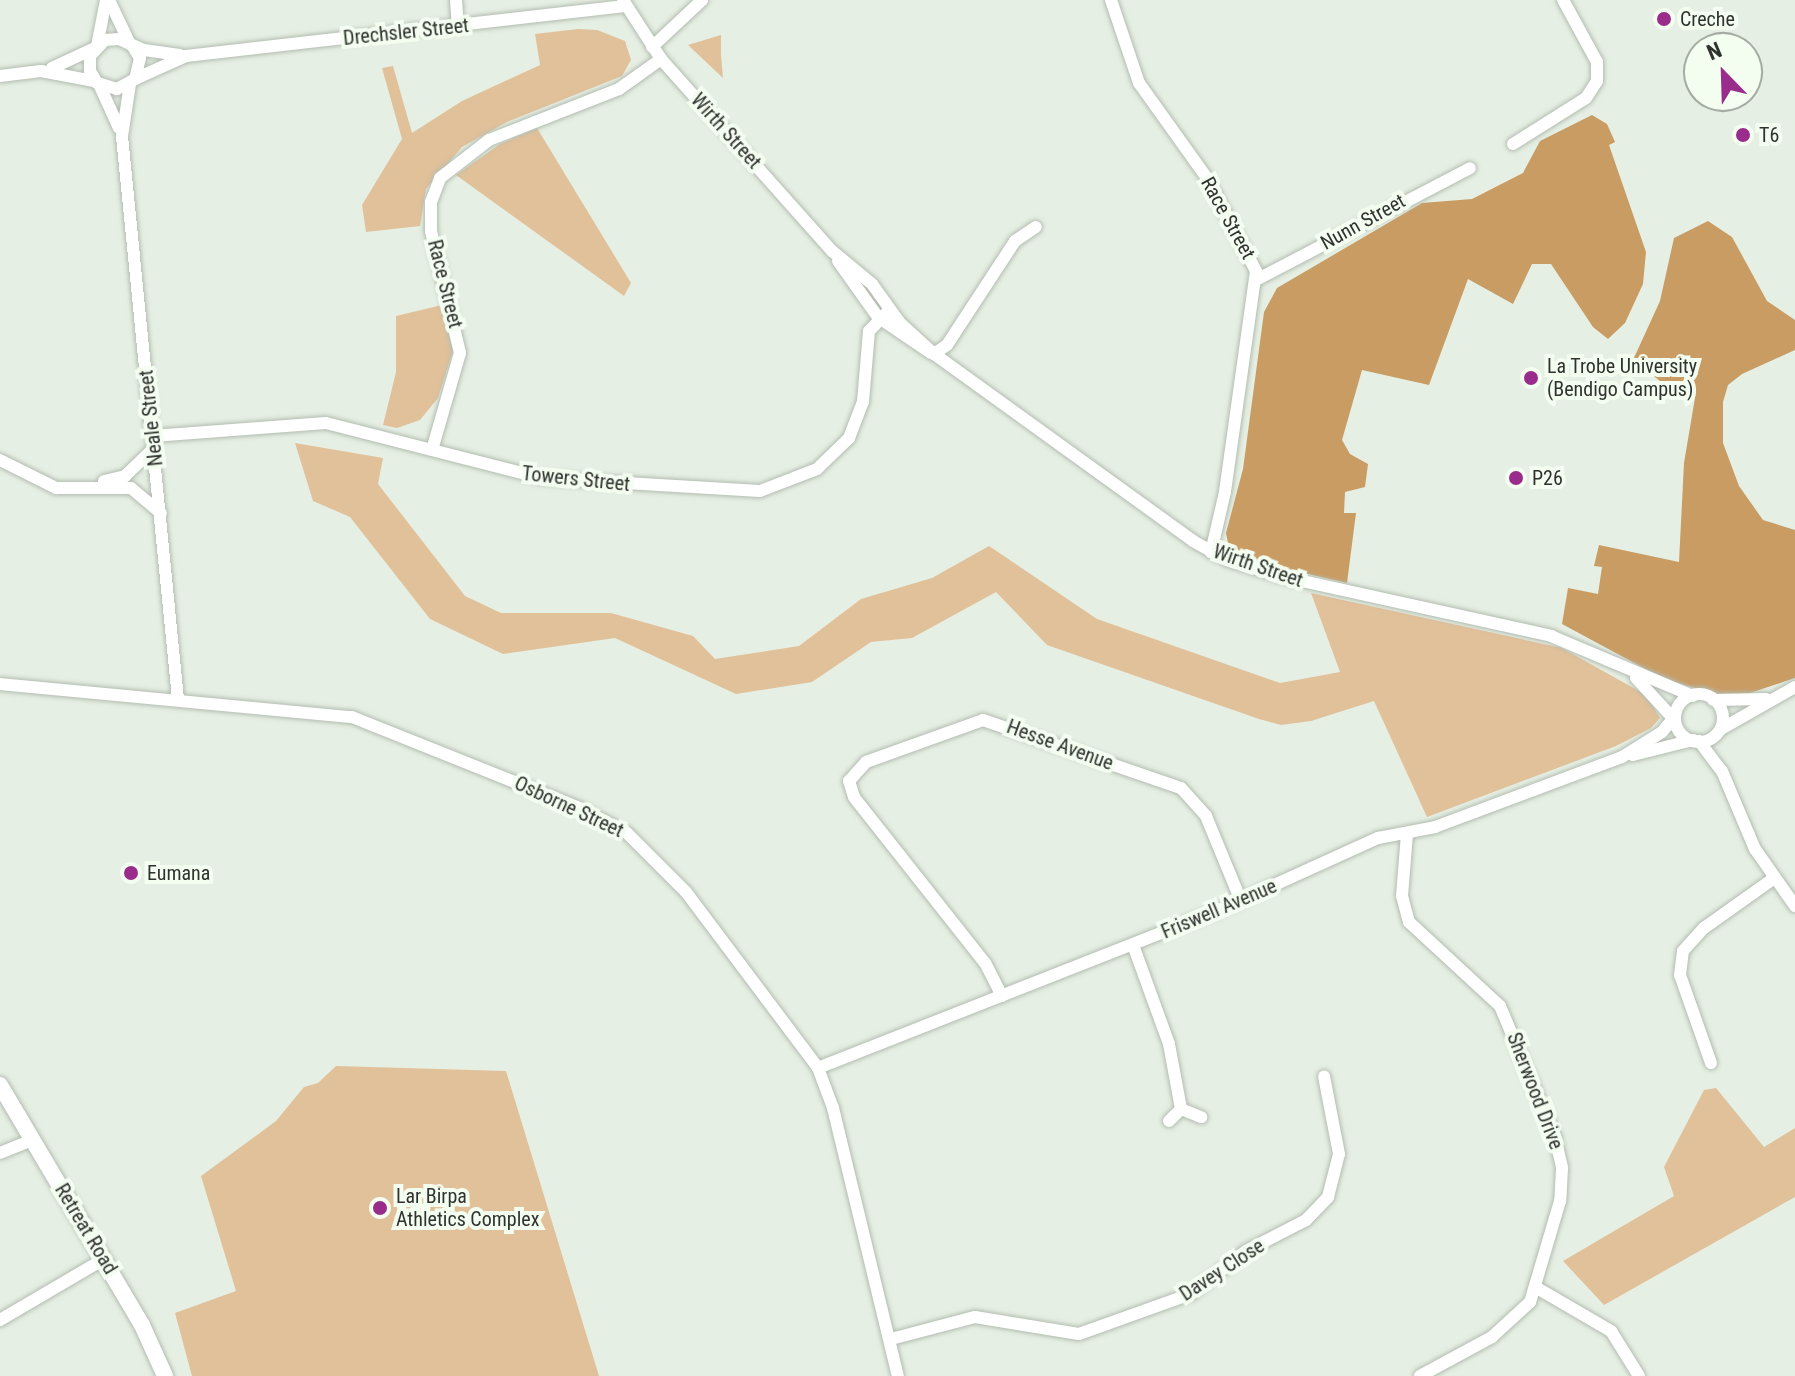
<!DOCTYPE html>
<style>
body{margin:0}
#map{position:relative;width:1795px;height:1376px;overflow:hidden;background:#e6efe3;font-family:"Roboto Condensed",sans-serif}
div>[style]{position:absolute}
.green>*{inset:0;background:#e1c19a}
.forest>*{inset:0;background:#c99c63}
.roads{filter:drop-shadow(0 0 2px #b3bcb1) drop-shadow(0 0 2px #b3bcb1)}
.minor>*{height:12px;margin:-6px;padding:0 6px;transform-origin:6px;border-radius:6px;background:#fff}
.minor>.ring{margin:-6px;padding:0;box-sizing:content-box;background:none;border:12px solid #fff;border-radius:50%}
.tertiary>*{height:16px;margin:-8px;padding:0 8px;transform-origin:8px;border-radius:8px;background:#fff}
.dots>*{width:22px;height:22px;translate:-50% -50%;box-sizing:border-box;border:4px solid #f3fdf0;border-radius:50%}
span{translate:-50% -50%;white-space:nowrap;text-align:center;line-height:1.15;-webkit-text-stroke:8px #f3fdf0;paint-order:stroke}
.poi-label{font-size:20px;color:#2f322e}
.left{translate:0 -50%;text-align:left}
.street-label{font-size:20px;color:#2f322e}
.north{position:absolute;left:1683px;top:32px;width:80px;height:80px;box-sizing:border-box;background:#f3fdf0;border:2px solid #a5aca2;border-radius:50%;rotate:337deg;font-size:22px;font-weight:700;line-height:32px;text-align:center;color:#2f322e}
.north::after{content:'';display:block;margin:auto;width:28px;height:36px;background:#9a2c8c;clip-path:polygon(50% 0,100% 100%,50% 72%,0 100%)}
</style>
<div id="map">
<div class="green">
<div style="clip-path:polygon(578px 29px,597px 30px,625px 41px,631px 60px,622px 76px,507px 122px,462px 147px,426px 189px,420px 226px,366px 232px,362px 205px,402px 139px,382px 68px,393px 66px,412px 133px,462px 101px,540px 65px,535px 34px)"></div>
<div style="clip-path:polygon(721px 35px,721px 54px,723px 78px,688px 45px)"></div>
<div style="clip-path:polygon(537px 128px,631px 283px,624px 296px,456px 175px,500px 144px)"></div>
<div style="clip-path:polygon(442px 305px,453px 351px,438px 398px,420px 420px,397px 428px,383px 425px,396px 372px,396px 316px)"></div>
<div style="clip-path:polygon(295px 443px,383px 458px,378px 484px,465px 596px,501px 613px,611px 613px,693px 636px,715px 659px,799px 646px,861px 599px,932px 578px,989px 546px,1097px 619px,1280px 683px,1340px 672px,1311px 593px,1562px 648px,1646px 695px,1660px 718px,1651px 728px,1616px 746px,1427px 817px,1374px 701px,1311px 721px,1281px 725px,1259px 719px,1047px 645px,996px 592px,912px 638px,871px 642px,812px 682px,736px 694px,615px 638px,503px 654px,430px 619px,350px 517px,313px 501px)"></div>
<div style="clip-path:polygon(336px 1066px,506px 1071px,599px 1376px,192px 1376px,175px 1313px,236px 1291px,201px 1176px,276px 1121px,304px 1087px,318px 1083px)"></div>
<div style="clip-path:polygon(1716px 1088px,1764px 1147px,1795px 1128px,1795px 1197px,1604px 1305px,1563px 1261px,1674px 1196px,1664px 1167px,1704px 1090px)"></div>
</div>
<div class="forest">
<div style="clip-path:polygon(1592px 115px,1607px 124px,1615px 142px,1609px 145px,1646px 252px,1643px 284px,1625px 323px,1608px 339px,1593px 327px,1551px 264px,1532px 264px,1513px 304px,1468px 279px,1429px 385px,1362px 370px,1342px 440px,1350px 454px,1368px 464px,1365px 487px,1345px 492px,1344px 513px,1356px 513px,1347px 583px,1273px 566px,1229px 548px,1226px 533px,1243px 469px,1264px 312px,1277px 288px,1422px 203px,1472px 199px,1523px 173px,1540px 141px)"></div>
<div style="clip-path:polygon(1708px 221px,1732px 237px,1767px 301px,1795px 320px,1795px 350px,1742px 374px,1728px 385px,1723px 402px,1723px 443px,1739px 486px,1763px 520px,1795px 530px,1795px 678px,1744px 695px,1716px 694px,1664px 679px,1562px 624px,1568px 588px,1598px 594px,1602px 567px,1594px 566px,1599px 545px,1679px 562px,1684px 463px,1696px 392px,1660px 381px,1633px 360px,1660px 301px,1674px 238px)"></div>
</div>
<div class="roads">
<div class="minor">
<div style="left:109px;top:0;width:49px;rotate:64.5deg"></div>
<div style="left:456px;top:0;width:26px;rotate:86deg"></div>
<div style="left:623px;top:0;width:70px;rotate:57.2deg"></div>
<div style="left:661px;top:59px;width:257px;rotate:48.3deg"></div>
<div style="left:832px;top:251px;width:52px;rotate:39.5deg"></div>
<div style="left:872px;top:284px;width:48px;rotate:54.3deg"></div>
<div style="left:900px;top:323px;width:46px;rotate:42.4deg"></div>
<div style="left:934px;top:354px;width:319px;rotate:35.8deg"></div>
<div style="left:1193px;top:541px;width:39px;rotate:29deg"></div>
<div style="left:1227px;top:560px;width:54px;rotate:17.1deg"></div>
<div style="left:1279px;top:576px;width:279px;rotate:12.4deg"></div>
<div style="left:1551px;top:636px;width:154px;rotate:22.9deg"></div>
<div style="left:1111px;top:0;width:88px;rotate:71.4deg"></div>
<div style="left:1139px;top:83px;width:117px;rotate:54.4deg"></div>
<div style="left:1207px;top:178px;width:105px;rotate:62.2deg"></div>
<div style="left:1256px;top:271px;width:223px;rotate:98deg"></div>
<div style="left:1225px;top:492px;width:62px;rotate:103.1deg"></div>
<div style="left:132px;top:45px;width:15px;rotate:58deg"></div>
<div style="left:140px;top:58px;width:22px;rotate:103deg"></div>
<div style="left:135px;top:79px;width:21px;rotate:151deg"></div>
<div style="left:117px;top:89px;width:21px;rotate:-163deg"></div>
<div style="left:97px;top:83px;width:14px;rotate:-120deg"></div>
<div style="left:90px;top:71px;width:15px;rotate:-90deg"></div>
<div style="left:90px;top:56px;width:22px;rotate:-47deg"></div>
<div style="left:105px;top:40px;width:14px;rotate:-4deg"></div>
<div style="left:119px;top:39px;width:27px;rotate:24deg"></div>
<div style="left:144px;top:50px;width:36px;rotate:8deg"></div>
<div style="left:97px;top:46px;width:47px;rotate:-78.9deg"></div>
<div style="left:652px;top:47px;width:69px;rotate:-43.2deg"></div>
<div style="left:52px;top:68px;width:45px;rotate:-24.9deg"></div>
<div style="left:0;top:76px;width:41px;rotate:-7deg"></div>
<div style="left:41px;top:71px;width:54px;rotate:10.7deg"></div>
<div style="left:135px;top:79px;width:56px;rotate:-24.3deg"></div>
<div style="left:186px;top:56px;width:442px;rotate:-6.5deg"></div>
<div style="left:99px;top:84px;width:48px;rotate:65.6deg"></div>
<div style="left:130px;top:84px;width:53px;rotate:98.7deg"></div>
<div style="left:122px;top:136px;width:566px;rotate:84.32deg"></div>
<div style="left:1513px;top:144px;width:86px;rotate:-32.2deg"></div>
<div style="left:1586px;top:98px;width:20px;rotate:-57deg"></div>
<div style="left:1597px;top:81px;width:19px;rotate:-90deg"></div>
<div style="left:1597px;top:62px;width:71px;rotate:-118.7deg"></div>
<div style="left:838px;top:261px;width:69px;rotate:54.5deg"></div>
<div style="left:878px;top:317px;width:64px;rotate:34.2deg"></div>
<div style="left:1258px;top:279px;width:239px;rotate:-27.6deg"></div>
<div style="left:934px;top:354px;width:16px;rotate:-35deg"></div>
<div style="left:947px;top:345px;width:124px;rotate:-56.8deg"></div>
<div style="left:1015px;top:241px;width:25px;rotate:-34deg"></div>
<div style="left:153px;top:436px;width:173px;rotate:-4.3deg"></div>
<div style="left:326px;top:423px;width:223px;rotate:14.3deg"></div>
<div style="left:542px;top:478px;width:218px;rotate:3.4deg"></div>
<div style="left:760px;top:491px;width:61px;rotate:-21.1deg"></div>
<div style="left:817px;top:469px;width:45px;rotate:-44.1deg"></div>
<div style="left:849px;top:438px;width:39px;rotate:-69deg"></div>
<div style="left:863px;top:402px;width:71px;rotate:-85.2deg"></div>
<div style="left:869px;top:331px;width:29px;rotate:-46deg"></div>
<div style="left:432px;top:450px;width:101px;rotate:-73.9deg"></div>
<div style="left:460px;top:353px;width:125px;rotate:-103.4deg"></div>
<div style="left:431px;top:231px;width:29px;rotate:-90deg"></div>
<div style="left:431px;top:202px;width:26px;rotate:-69deg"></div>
<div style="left:440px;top:178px;width:62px;rotate:-37.8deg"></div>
<div style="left:489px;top:140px;width:140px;rotate:-21.4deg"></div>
<div style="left:619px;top:89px;width:52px;rotate:-35.5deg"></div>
<div style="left:0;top:460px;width:63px;rotate:26.6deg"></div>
<div style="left:56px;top:488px;width:75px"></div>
<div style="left:131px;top:488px;width:39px;rotate:40deg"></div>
<div style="left:104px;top:481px;width:22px;rotate:-13deg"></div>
<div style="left:125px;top:476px;width:40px;rotate:-44deg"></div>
<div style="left:1636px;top:678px;width:53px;rotate:47.3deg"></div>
<div style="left:0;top:684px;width:354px;rotate:5.4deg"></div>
<div style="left:352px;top:717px;width:248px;rotate:21.8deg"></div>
<div style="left:582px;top:809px;width:51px;rotate:28.1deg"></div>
<div style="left:627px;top:833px;width:83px;rotate:45deg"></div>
<div style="left:686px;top:892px;width:220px;rotate:53.1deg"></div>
<div style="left:818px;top:1068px;width:43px;rotate:69.4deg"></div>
<div style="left:833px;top:1108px;width:276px;rotate:76.4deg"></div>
<div class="ring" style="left:1675px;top:694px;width:36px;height:36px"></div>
<div style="left:1713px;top:700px;width:53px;rotate:-1.1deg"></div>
<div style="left:1721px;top:729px;width:85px;rotate:-29.6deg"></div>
<div style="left:1699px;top:741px;width:38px;rotate:53deg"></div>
<div style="left:1722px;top:771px;width:85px;rotate:67.1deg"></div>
<div style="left:1755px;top:849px;width:70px;rotate:54.9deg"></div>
<div style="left:1633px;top:755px;width:62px;rotate:-14deg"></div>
<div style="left:1407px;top:834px;width:62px;rotate:94.6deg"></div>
<div style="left:1402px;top:896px;width:27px;rotate:75deg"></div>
<div style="left:1409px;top:922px;width:124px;rotate:42.7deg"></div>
<div style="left:1500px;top:1006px;width:142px;rotate:67.2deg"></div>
<div style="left:1555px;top:1137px;width:32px;rotate:77deg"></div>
<div style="left:1562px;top:1168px;width:33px;rotate:93deg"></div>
<div style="left:1560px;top:1201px;width:105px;rotate:106.5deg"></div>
<div style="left:1530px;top:1302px;width:52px;rotate:137.4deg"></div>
<div style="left:1492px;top:1337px;width:82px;rotate:151.6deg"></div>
<div style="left:1133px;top:945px;width:105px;rotate:70deg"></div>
<div style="left:1169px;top:1044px;width:66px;rotate:79.5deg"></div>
<div style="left:1002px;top:996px;width:37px;rotate:-117deg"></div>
<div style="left:985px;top:963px;width:211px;rotate:-128.3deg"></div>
<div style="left:854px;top:797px;width:17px;rotate:-107deg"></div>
<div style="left:849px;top:781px;width:25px;rotate:-48deg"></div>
<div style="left:866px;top:762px;width:124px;rotate:-19.7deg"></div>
<div style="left:983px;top:720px;width:209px;rotate:19deg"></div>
<div style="left:1181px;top:788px;width:38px;rotate:48deg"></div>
<div style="left:1206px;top:816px;width:92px;rotate:67.6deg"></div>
<div style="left:1711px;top:1063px;width:93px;rotate:-109.4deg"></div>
<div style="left:1680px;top:975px;width:24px;rotate:-83deg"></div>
<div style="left:1683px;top:951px;width:31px;rotate:-48deg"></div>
<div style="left:1704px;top:928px;width:85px;rotate:-35.4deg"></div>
<div style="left:818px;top:1068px;width:431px;rotate:-21.5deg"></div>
<div style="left:1219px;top:910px;width:175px;rotate:-24.4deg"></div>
<div style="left:1378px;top:838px;width:58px;rotate:-10.9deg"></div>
<div style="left:1435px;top:827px;width:200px;rotate:-20.5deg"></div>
<div style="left:1622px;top:757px;width:47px;rotate:-32deg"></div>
<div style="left:1662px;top:732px;width:17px;rotate:-50deg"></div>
<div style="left:1169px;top:1121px;width:17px;rotate:-45deg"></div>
<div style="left:1181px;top:1109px;width:22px;rotate:22deg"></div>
<div style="left:0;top:1153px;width:35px;rotate:-22deg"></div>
<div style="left:1537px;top:1288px;width:86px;rotate:30.2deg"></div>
<div style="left:1611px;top:1331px;width:53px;rotate:58.1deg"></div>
<div style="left:0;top:1320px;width:121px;rotate:-30.4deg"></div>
<div style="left:891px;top:1339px;width:87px;rotate:-14.7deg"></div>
<div style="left:975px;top:1317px;width:105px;rotate:9.3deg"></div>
<div style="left:1079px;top:1334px;width:119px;rotate:-19.7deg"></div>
<div style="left:1191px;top:1294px;width:70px;rotate:-38deg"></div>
<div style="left:1246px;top:1251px;width:68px;rotate:-27.3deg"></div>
<div style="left:1306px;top:1220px;width:32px;rotate:-46deg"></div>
<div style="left:1328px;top:1197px;width:44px;rotate:-75.7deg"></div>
<div style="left:1339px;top:1154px;width:79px;rotate:-100.9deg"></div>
</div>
<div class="tertiary">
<div style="left:0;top:1085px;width:279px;rotate:59.4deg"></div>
<div style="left:142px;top:1325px;width:56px;rotate:65.7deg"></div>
</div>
</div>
<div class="dots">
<div style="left:1664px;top:19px;background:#9a2c8c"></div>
<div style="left:1743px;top:135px;background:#9a2c8c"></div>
<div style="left:1531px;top:378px;background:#9a2c8c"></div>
<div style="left:1516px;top:478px;background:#9a2c8c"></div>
<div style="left:131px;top:873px;background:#9a2c8c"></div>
<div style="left:380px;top:1208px;background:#9a2c8c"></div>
</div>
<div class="poi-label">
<span class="left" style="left:1680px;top:19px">Creche</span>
<span class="left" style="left:1759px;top:135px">T6</span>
<span class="left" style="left:1547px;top:378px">La Trobe University<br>(Bendigo Campus)</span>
<span class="left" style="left:1532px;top:478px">P26</span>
<span class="left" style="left:147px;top:873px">Eumana</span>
<span class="left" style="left:396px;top:1208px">Lar Birpa<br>Athletics Complex</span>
</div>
<div class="street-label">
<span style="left:406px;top:32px;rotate:-6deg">Drechsler Street</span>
<span style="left:726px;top:131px;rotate:48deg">Wirth Street</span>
<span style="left:1228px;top:218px;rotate:61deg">Race Street</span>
<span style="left:1363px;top:222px;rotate:-29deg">Nunn Street</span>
<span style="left:445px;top:284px;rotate:76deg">Race Street</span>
<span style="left:151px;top:418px;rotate:-96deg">Neale Street</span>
<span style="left:576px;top:479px;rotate:6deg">Towers Street</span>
<span style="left:1258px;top:566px;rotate:19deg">Wirth Street</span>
<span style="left:1060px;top:745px;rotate:20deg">Hesse Avenue</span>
<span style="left:569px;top:807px;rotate:25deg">Osborne Street</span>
<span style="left:1219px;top:909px;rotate:-23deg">Friswell Avenue</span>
<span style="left:1535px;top:1091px;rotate:69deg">Sherwood Drive</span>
<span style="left:86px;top:1229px;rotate:59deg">Retreat Road</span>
<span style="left:1222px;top:1270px;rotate:-33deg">Davey Close</span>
</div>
<div class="north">N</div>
</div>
